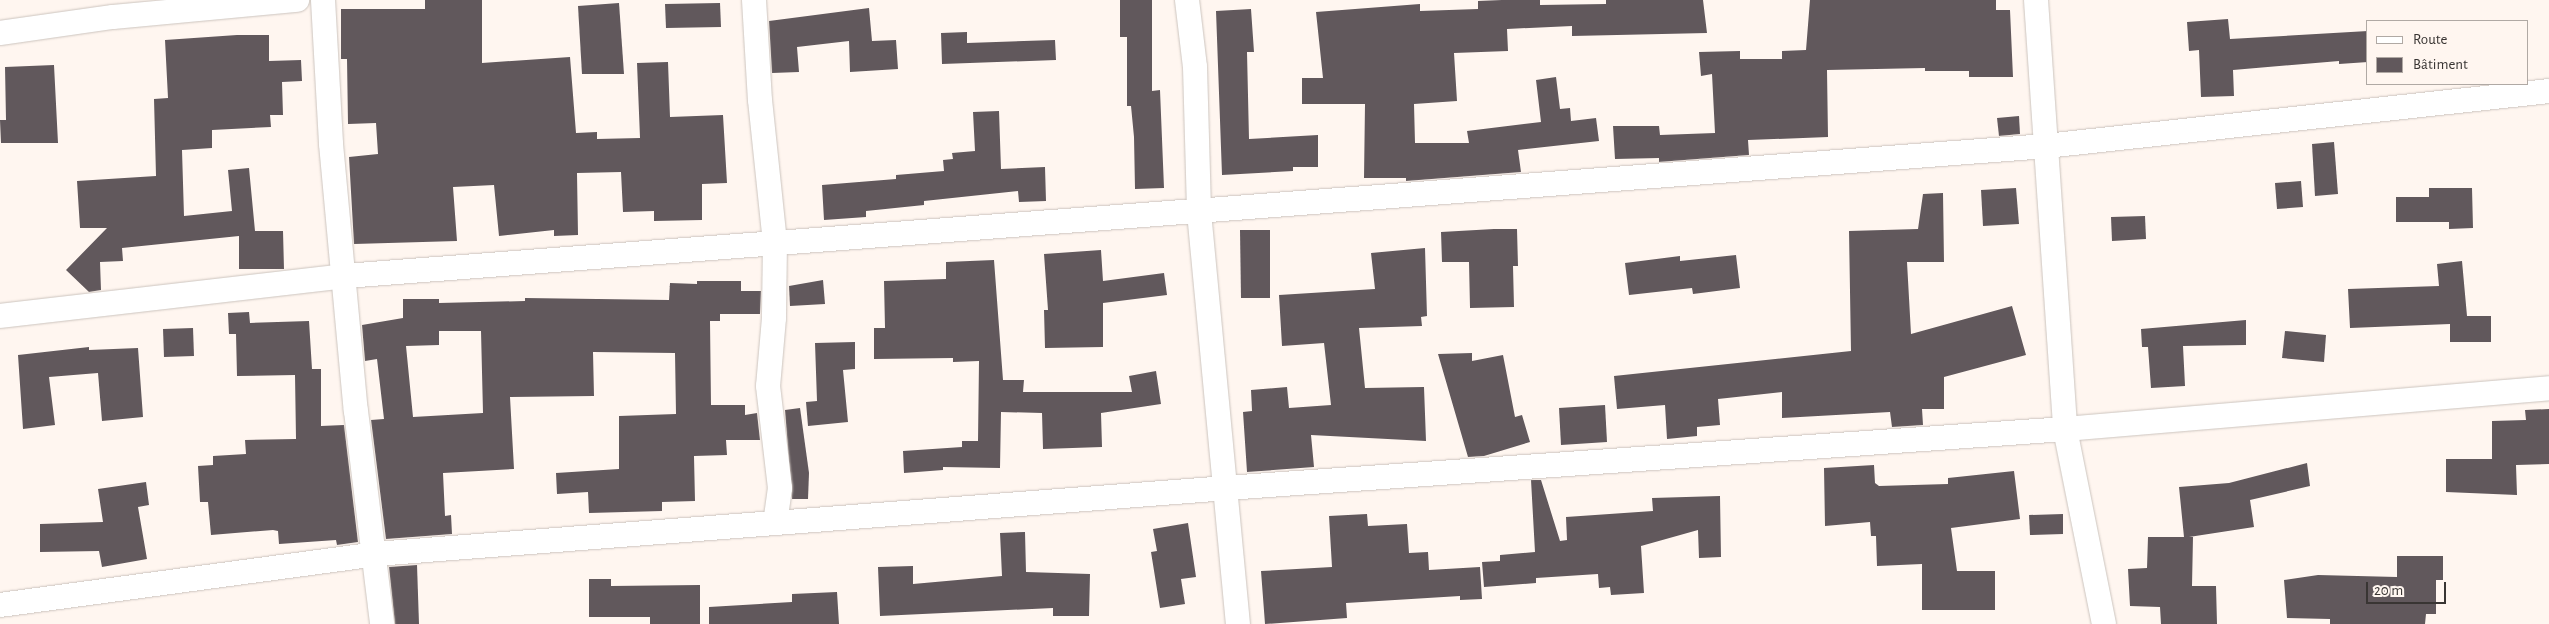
<!DOCTYPE html>
<meta charset="utf-8">
<style>
body{margin:0}
#map{position:relative;width:2549px;height:624px;overflow:hidden;background:#fff6f0;font-family:"Alegreya Sans",sans-serif}
div>[style]{position:absolute}
.building>*{inset:0;background:#61585c}
.roads{filter:drop-shadow(0 0 1px #ccc4be) drop-shadow(0 0 1px #ccc4be)}
.street>*{height:24px;margin:-12px;padding:0 12px;transform-origin:12px;border-radius:12px;background:#fff}
span{translate:-50% -50%;white-space:nowrap;text-align:center;line-height:1.15;-webkit-text-stroke:5px #fff6f0;paint-order:stroke}
.legend{position:absolute;left:2366px;top:20px;width:162px;height:65px;box-sizing:border-box;background:#fff6f0;border:1px solid #b0a9a4;margin:0;padding:6px 9px;list-style:none;font-size:15px;color:#393533}
.legend li{display:flex;align-items:center;gap:10px;height:25px}
.legend b{width:25px;border:1px solid #b0a9a4}
.scale{position:absolute;left:2366px;top:582px;width:80px;height:22px;box-sizing:border-box;border:2px solid #393533;border-top:0;padding-left:6px;font-size:15px;line-height:18px;white-space:nowrap;color:#393533;-webkit-text-stroke:4px #fff6f0;paint-order:stroke}
</style>
<div id="map">
<div class="building">
<div style="clip-path:polygon(425px 0,482px 0,482px 63px,570px 57px,576px 133px,597px 132px,597px 139px,640px 138px,637px 63px,668px 62px,670px 117px,723px 115px,727px 183px,702px 184px,702px 220px,654px 221px,654px 211px,623px 212px,621px 172px,577px 173px,578px 235px,554px 236px,554px 230px,499px 236px,494px 185px,453px 187px,457px 241px,354px 244px,349px 157px,378px 154px,376px 123px,348px 124px,347px 59px,341px 59px,341px 9px,425px 9px)"></div>
<div style="clip-path:polygon(1120px 0,1152px 0,1152px 91px,1160px 90px,1164px 188px,1135px 189px,1134px 137px,1131px 106px,1127px 106px,1127px 37px,1120px 37px)"></div>
<div style="clip-path:polygon(1502px 0,1540px 0,1540px 5px,1606px 4px,1606px 0,1703px 0,1707px 33px,1572px 36px,1572px 26px,1507px 29px,1508px 51px,1454px 53px,1457px 101px,1414px 104px,1415px 143px,1469px 143px,1467px 131px,1541px 122px,1536px 80px,1556px 77px,1560px 109px,1570px 108px,1571px 121px,1596px 118px,1599px 141px,1518px 150px,1521px 172px,1406px 181px,1406px 178px,1364px 178px,1365px 104px,1302px 104px,1302px 78px,1323px 78px,1316px 12px,1420px 4px,1420px 11px,1478px 9px,1478px 1px)"></div>
<div style="clip-path:polygon(1810px 0,1996px 0,1996px 10px,2010px 10px,2013px 77px,1969px 77px,1969px 71px,1925px 71px,1925px 68px,1827px 70px,1828px 137px,1748px 140px,1749px 155px,1659px 162px,1659px 158px,1615px 159px,1613px 126px,1659px 126px,1660px 135px,1715px 133px,1712px 74px,1701px 76px,1699px 52px,1740px 51px,1740px 59px,1782px 59px,1782px 51px,1806px 50px)"></div>
<div style="clip-path:polygon(619px 3px,624px 74px,582px 74px,578px 6px)"></div>
<div style="clip-path:polygon(720px 3px,721px 27px,666px 28px,665px 4px)"></div>
<div style="clip-path:polygon(869px 8px,872px 41px,896px 40px,898px 69px,850px 72px,849px 41px,797px 47px,799px 72px,772px 73px,769px 21px)"></div>
<div style="clip-path:polygon(1251px 9px,1254px 52px,1247px 52px,1249px 139px,1318px 135px,1318px 167px,1293px 167px,1293px 171px,1222px 175px,1216px 11px)"></div>
<div style="clip-path:polygon(2228px 19px,2230px 39px,2368px 31px,2368px 62px,2339px 64px,2339px 61px,2233px 70px,2234px 96px,2201px 97px,2199px 50px,2189px 51px,2187px 22px)"></div>
<div style="clip-path:polygon(967px 32px,967px 43px,1055px 40px,1056px 60px,942px 64px,941px 33px)"></div>
<div style="clip-path:polygon(237px 35px,269px 35px,269px 61px,301px 60px,302px 81px,282px 82px,283px 115px,270px 115px,271px 127px,212px 130px,212px 148px,182px 150px,184px 216px,232px 211px,228px 170px,249px 168px,255px 231px,283px 231px,284px 269px,239px 269px,239px 236px,122px 248px,123px 261px,100px 262px,101px 290px,89px 292px,66px 270px,107px 228px,80px 228px,77px 181px,156px 176px,154px 99px,168px 98px,165px 40px)"></div>
<div style="clip-path:polygon(54px 65px,58px 143px,1px 143px,0 120px,6px 120px,5px 67px)"></div>
<div style="clip-path:polygon(999px 111px,1001px 169px,1045px 167px,1046px 201px,1019px 202px,1018px 191px,924px 201px,924px 205px,866px 211px,866px 217px,824px 220px,822px 185px,896px 179px,896px 175px,944px 171px,943px 160px,953px 159px,952px 153px,975px 151px,973px 112px)"></div>
<div style="clip-path:polygon(2019px 116px,2020px 134px,1999px 136px,1997px 118px)"></div>
<div style="clip-path:polygon(2334px 142px,2338px 194px,2315px 196px,2312px 144px)"></div>
<div style="clip-path:polygon(2301px 181px,2303px 207px,2277px 209px,2275px 183px)"></div>
<div style="clip-path:polygon(2016px 188px,2019px 224px,1983px 226px,1981px 190px)"></div>
<div style="clip-path:polygon(2429px 188px,2472px 188px,2473px 228px,2449px 229px,2449px 222px,2396px 222px,2396px 197px,2429px 197px)"></div>
<div style="clip-path:polygon(1943px 193px,1944px 262px,1907px 262px,1911px 334px,2012px 306px,2026px 355px,1944px 377px,1944px 409px,1922px 409px,1923px 425px,1892px 427px,1890px 412px,1782px 418px,1782px 392px,1718px 399px,1720px 425px,1697px 427px,1697px 436px,1667px 439px,1665px 405px,1617px 409px,1614px 376px,1851px 351px,1849px 231px,1918px 229px,1923px 194px)"></div>
<div style="clip-path:polygon(2145px 216px,2146px 239px,2112px 241px,2111px 217px)"></div>
<div style="clip-path:polygon(1494px 229px,1517px 229px,1518px 266px,1513px 266px,1514px 307px,1470px 308px,1469px 262px,1442px 262px,1441px 232px)"></div>
<div style="clip-path:polygon(1240px 230px,1270px 230px,1270px 298px,1241px 298px)"></div>
<div style="clip-path:polygon(1425px 248px,1427px 316px,1421px 317px,1422px 326px,1359px 328px,1365px 388px,1424px 387px,1426px 441px,1311px 435px,1314px 467px,1247px 472px,1243px 412px,1252px 411px,1251px 390px,1287px 387px,1289px 408px,1331px 405px,1324px 343px,1282px 346px,1279px 295px,1375px 289px,1371px 253px)"></div>
<div style="clip-path:polygon(1101px 250px,1103px 281px,1164px 273px,1167px 295px,1103px 303px,1103px 347px,1045px 348px,1044px 310px,1048px 310px,1044px 254px)"></div>
<div style="clip-path:polygon(1736px 255px,1740px 288px,1693px 294px,1692px 288px,1629px 295px,1625px 263px,1680px 256px,1680px 261px)"></div>
<div style="clip-path:polygon(994px 260px,1003px 380px,1024px 380px,1023px 392px,1132px 392px,1129px 376px,1156px 371px,1161px 404px,1101px 413px,1102px 447px,1043px 449px,1042px 413px,1001px 412px,1000px 468px,943px 467px,943px 470px,904px 473px,903px 451px,962px 447px,962px 441px,978px 441px,979px 361px,953px 362px,953px 358px,874px 359px,874px 328px,885px 328px,884px 281px,946px 279px,946px 262px)"></div>
<div style="clip-path:polygon(2462px 261px,2467px 316px,2491px 316px,2491px 342px,2450px 342px,2450px 324px,2350px 328px,2348px 289px,2439px 286px,2437px 264px)"></div>
<div style="clip-path:polygon(823px 280px,825px 304px,790px 306px,789px 286px)"></div>
<div style="clip-path:polygon(evenodd,697px 281px,741px 281px,741px 291px,761px 291px,760px 314px,720px 314px,720px 321px,710px 321px,711px 405px,745px 405px,745px 415px,757px 413px,760px 440px,726px 440px,727px 455px,694px 456px,695px 501px,662px 502px,662px 511px,589px 513px,588px 492px,557px 494px,556px 473px,619px 469px,619px 416px,676px 414px,675px 353px,593px 352px,594px 396px,510px 397px,514px 469px,443px 473px,445px 516px,451px 515px,452px 534px,386px 539px,371px 420px,384px 419px,377px 359px,365px 361px,362px 325px,403px 318px,403px 299px,439px 299px,439px 303px,525px 301px,525px 298px,669px 300px,670px 283px,697px 284px,697px 281px,439px 331px,481px 331px,483px 413px,413px 417px,406px 346px,439px 345px,439px 331px)"></div>
<div style="clip-path:polygon(249px 312px,250px 323px,309px 321px,312px 369px,321px 369px,321px 426px,344px 425px,358px 542px,337px 545px,336px 540px,279px 544px,278px 531px,273px 530px,211px 535px,208px 502px,200px 502px,198px 466px,213px 465px,213px 456px,246px 454px,245px 440px,296px 439px,295px 375px,237px 376px,236px 334px,229px 334px,228px 313px)"></div>
<div style="clip-path:polygon(2246px 320px,2246px 345px,2183px 346px,2185px 386px,2151px 388px,2148px 347px,2142px 347px,2141px 329px)"></div>
<div style="clip-path:polygon(193px 328px,194px 356px,164px 357px,163px 329px)"></div>
<div style="clip-path:polygon(2285px 331px,2326px 335px,2324px 362px,2282px 358px)"></div>
<div style="clip-path:polygon(855px 342px,855px 369px,843px 370px,848px 422px,808px 426px,806px 402px,817px 401px,815px 343px)"></div>
<div style="clip-path:polygon(89px 347px,89px 350px,138px 348px,143px 417px,102px 421px,98px 373px,49px 377px,55px 425px,23px 429px,18px 355px)"></div>
<div style="clip-path:polygon(1472px 353px,1472px 361px,1503px 355px,1515px 417px,1522px 415px,1530px 442px,1484px 456px,1468px 457px,1438px 354px)"></div>
<div style="clip-path:polygon(1605px 405px,1607px 442px,1561px 445px,1559px 408px)"></div>
<div style="clip-path:polygon(800px 408px,809px 473px,808px 499px,792px 499px,785px 410px)"></div>
<div style="clip-path:polygon(2549px 409px,2549px 464px,2516px 465px,2517px 495px,2446px 492px,2446px 459px,2492px 459px,2492px 421px,2526px 420px,2525px 410px)"></div>
<div style="clip-path:polygon(2307px 463px,2310px 486px,2250px 500px,2254px 527px,2189px 537px,2193px 537px,2192px 586px,2216px 586px,2217px 624px,2161px 624px,2160px 607px,2130px 606px,2128px 569px,2147px 568px,2148px 537px,2184px 537px,2179px 487px,2229px 483px)"></div>
<div style="clip-path:polygon(1874px 465px,1875px 483px,1879px 486px,1948px 484px,1948px 478px,2014px 471px,2020px 519px,1951px 528px,1957px 571px,1995px 571px,1995px 610px,1922px 610px,1922px 564px,1877px 566px,1876px 536px,1871px 536px,1870px 522px,1825px 526px,1824px 468px)"></div>
<div style="clip-path:polygon(1531px 480px,1541px 480px,1560px 541px,1567px 540px,1566px 517px,1653px 511px,1652px 498px,1720px 496px,1721px 557px,1699px 558px,1698px 530px,1641px 546px,1644px 593px,1611px 595px,1610px 587px,1599px 588px,1598px 574px,1536px 578px,1536px 583px,1484px 587px,1482px 562px,1500px 561px,1500px 555px,1535px 552px)"></div>
<div style="clip-path:polygon(146px 482px,149px 505px,138px 507px,147px 559px,102px 567px,99px 551px,40px 552px,40px 524px,103px 522px,98px 489px)"></div>
<div style="clip-path:polygon(1367px 514px,1368px 526px,1407px 524px,1409px 553px,1428px 552px,1429px 570px,1480px 567px,1482px 599px,1460px 600px,1460px 596px,1346px 603px,1347px 618px,1265px 624px,1261px 571px,1332px 567px,1329px 516px)"></div>
<div style="clip-path:polygon(2063px 514px,2063px 534px,2030px 535px,2029px 515px)"></div>
<div style="clip-path:polygon(1188px 523px,1196px 577px,1181px 579px,1185px 604px,1160px 608px,1151px 552px,1157px 551px,1153px 529px)"></div>
<div style="clip-path:polygon(1025px 532px,1026px 572px,1090px 574px,1089px 616px,1053px 616px,1053px 608px,880px 616px,878px 567px,913px 566px,913px 584px,1002px 576px,1000px 533px)"></div>
<div style="clip-path:polygon(2397px 556px,2443px 556px,2443px 580px,2436px 580px,2436px 614px,2426px 614px,2425px 624px,2330px 624px,2330px 619px,2287px 618px,2284px 580px,2318px 575px,2397px 577px)"></div>
<div style="clip-path:polygon(417px 565px,419px 624px,395px 624px,389px 567px)"></div>
<div style="clip-path:polygon(589px 579px,611px 579px,611px 586px,700px 585px,700px 624px,650px 624px,650px 617px,589px 617px)"></div>
<div style="clip-path:polygon(837px 592px,839px 624px,709px 624px,709px 607px,792px 602px,792px 594px)"></div>
</div>
<div class="roads">
<div class="street">
<div style="left:323px;top:0;width:144px;rotate:86.8deg"></div>
<div style="left:331px;top:144px;width:268px;rotate:84.7deg"></div>
<div style="left:356px;top:411px;width:215px;rotate:83deg"></div>
<div style="left:754px;top:0;width:100px;rotate:86.6deg"></div>
<div style="left:760px;top:100px;width:143px;rotate:84deg"></div>
<div style="left:775px;top:242px;width:76px;rotate:90.8deg"></div>
<div style="left:774px;top:318px;width:68px;rotate:95deg"></div>
<div style="left:768px;top:386px;width:103px;rotate:83.3deg"></div>
<div style="left:780px;top:488px;width:34px;rotate:98deg"></div>
<div style="left:1187px;top:0;width:67px;rotate:83.2deg"></div>
<div style="left:1195px;top:67px;width:145px;rotate:88.4deg"></div>
<div style="left:1199px;top:212px;width:414px;rotate:84.6deg"></div>
<div style="left:2036px;top:0;width:430px;rotate:86.1deg"></div>
<div style="left:2065px;top:429px;width:199px;rotate:78.7deg"></div>
<div style="left:0;top:33px;width:114px;rotate:-8.1deg"></div>
<div style="left:113px;top:17px;width:185px;rotate:-5.3deg"></div>
<div style="left:0;top:316px;width:347px;rotate:-6.6deg"></div>
<div style="left:345px;top:276px;width:1706px;rotate:-4.37deg"></div>
<div style="left:2046px;top:146px;width:506px;rotate:-6.24deg"></div>
<div style="left:0;top:605px;width:378px;rotate:-7.7deg"></div>
<div style="left:375px;top:554px;width:854px;rotate:-4.43deg"></div>
<div style="left:1226px;top:488px;width:841px;rotate:-4.02deg"></div>
<div style="left:2065px;top:429px;width:486px;rotate:-4.8deg"></div>
</div>
</div>
<ul class="legend">
<li><b style="height:6px;background:#fff"></b>Route</li>
<li><b style="height:14px;background:#61585c"></b>Bâtiment</li>
</ul>
<div class="scale">20 m</div>
</div>
